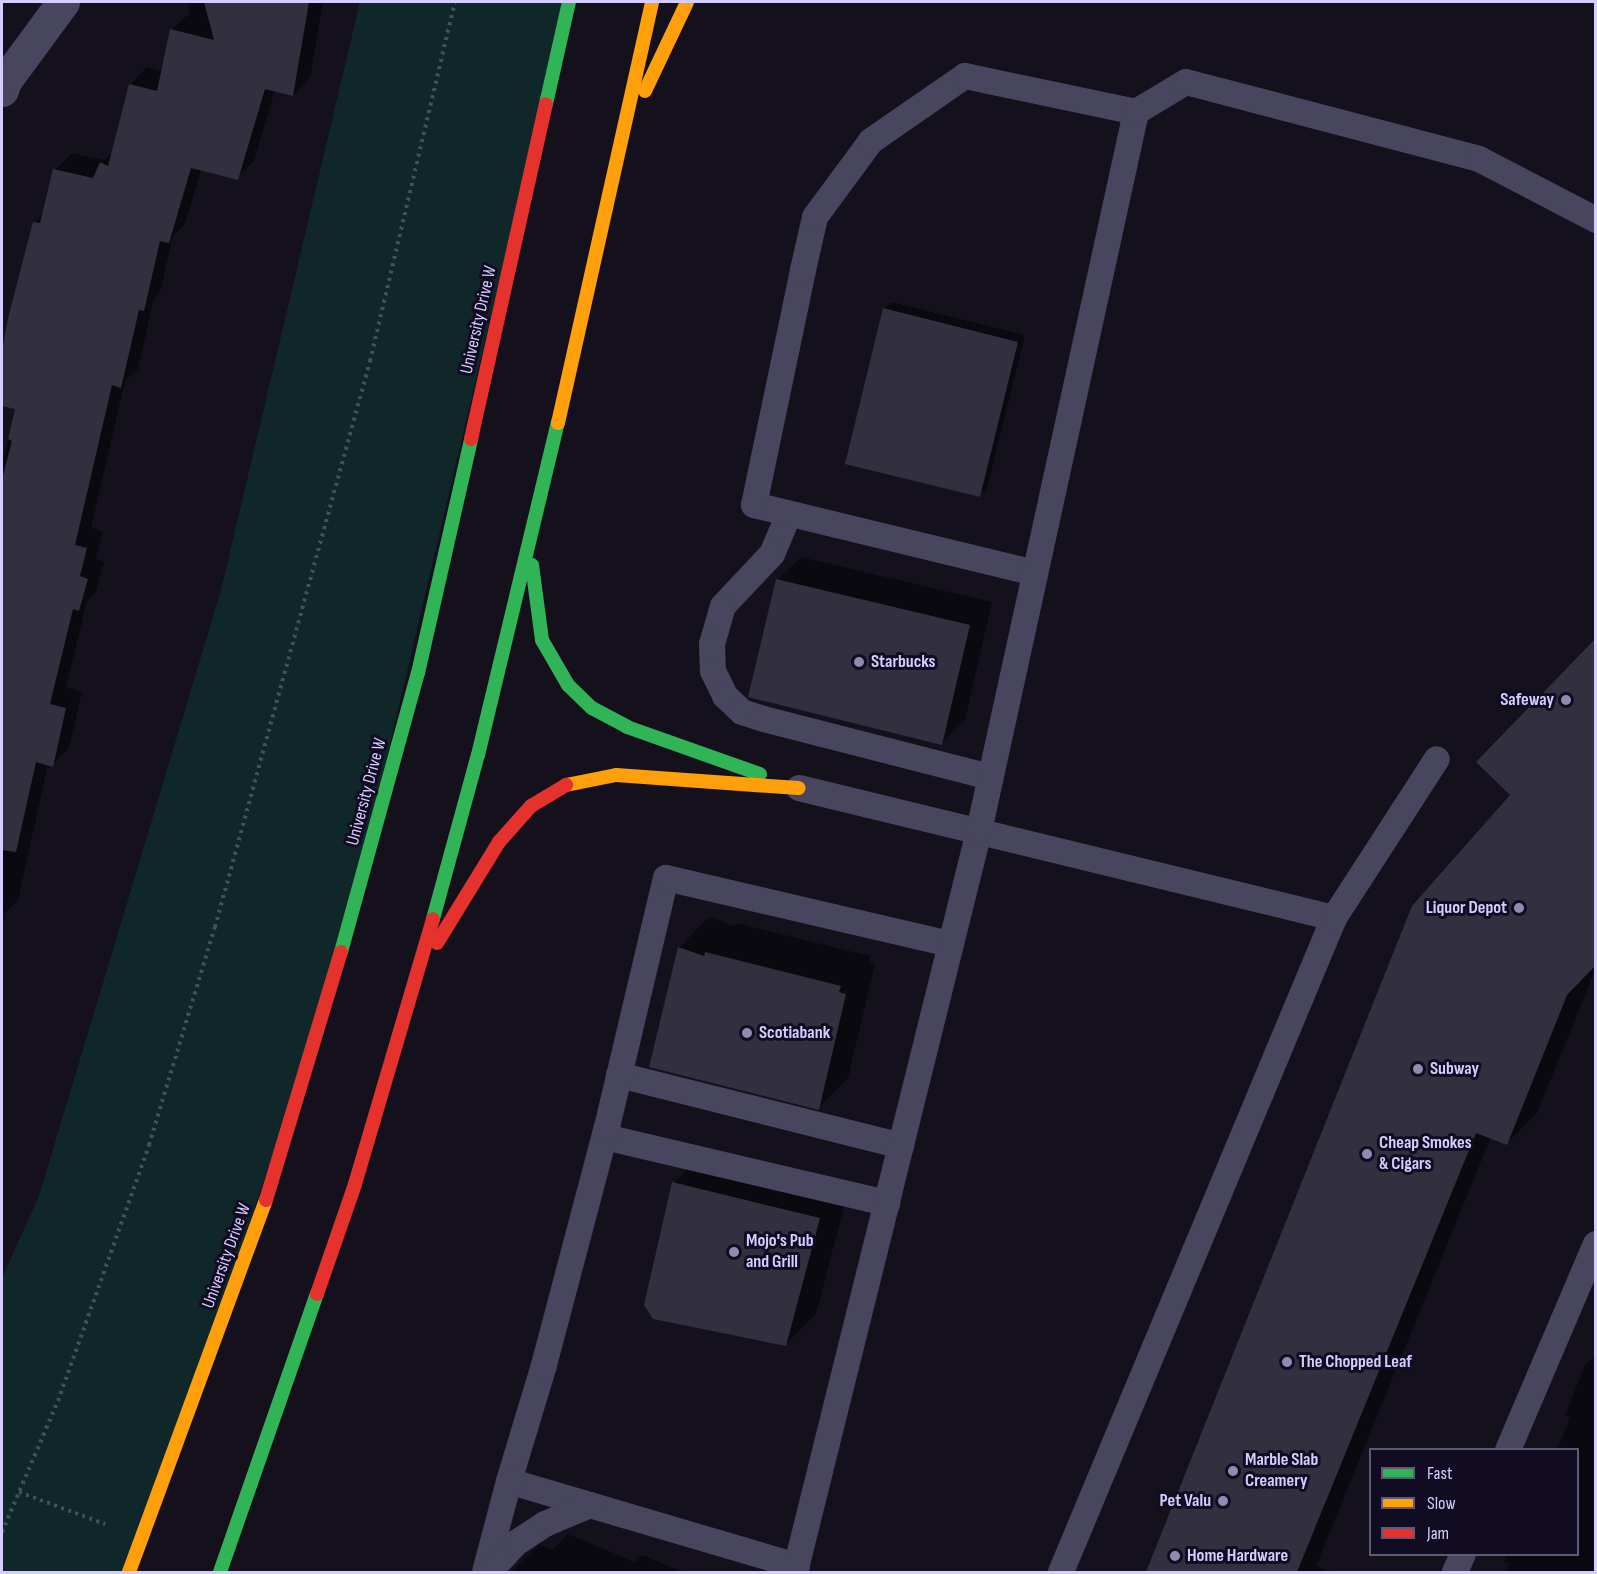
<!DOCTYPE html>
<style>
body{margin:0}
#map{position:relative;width:1597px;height:1574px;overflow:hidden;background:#14111d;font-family:"Sofia Sans Condensed",sans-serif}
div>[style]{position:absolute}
.green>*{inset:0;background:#10272a}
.shadow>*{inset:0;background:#0007}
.building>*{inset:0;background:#322f3f}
.path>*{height:4px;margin-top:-2px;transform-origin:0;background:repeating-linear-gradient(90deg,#424f5e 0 3px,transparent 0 7.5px)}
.lane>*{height:26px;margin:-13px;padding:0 13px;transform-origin:13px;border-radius:13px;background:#48455e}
.street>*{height:33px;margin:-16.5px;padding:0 16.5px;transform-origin:16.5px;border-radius:16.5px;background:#48455e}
.fast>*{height:14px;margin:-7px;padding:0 7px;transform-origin:7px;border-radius:7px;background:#30b455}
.slow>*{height:14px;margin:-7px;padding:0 7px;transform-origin:7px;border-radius:7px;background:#ff9f0a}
.jam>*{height:14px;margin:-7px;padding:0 7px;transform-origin:7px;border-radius:7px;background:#e5322d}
.dots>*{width:16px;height:16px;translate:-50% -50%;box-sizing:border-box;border:3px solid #110c22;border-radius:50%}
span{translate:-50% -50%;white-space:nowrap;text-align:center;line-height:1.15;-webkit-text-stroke:6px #110c22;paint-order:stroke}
.street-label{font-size:18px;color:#d5cdff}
.poi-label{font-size:18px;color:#d5cdff;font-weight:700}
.left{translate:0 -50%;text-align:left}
.right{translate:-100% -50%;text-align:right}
.frame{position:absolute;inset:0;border:3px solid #d5cdff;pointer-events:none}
.legend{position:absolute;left:1369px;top:1448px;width:210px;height:108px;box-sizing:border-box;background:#110c22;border:2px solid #5f597a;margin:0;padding:8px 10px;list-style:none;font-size:18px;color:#d5cdff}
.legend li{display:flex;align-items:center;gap:12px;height:30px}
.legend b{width:30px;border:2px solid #5f597a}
</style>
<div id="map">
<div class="green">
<div style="clip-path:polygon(360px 2px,565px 2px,337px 968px,129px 1572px,2px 1572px,2px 1278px,39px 1196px,221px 590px)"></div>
</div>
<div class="shadow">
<div style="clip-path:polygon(187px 2px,323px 2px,310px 78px,293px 95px,275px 90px,254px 161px,237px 178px,201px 170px,185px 224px,173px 236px,160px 292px,154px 298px,138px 369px,125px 381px,91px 528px,103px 531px,96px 559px,104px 562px,96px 592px,87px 601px,66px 687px,82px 692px,69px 748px,52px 765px,48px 764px,18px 900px,5px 913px,2px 927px,2px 463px,17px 408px,2px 404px,2px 357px,35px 222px,44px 213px,55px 170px,72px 153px,104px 160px,113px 151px,130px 85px,147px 67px,162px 71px,171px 30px,190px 13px)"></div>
<div style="clip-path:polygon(892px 302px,1025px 335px,987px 488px,980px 496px,884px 309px)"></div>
<div style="clip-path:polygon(801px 557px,992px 602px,965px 720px,942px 743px,777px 580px)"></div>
<div style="clip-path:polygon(1596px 640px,1596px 968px,1537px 1113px,1507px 1143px,1491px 1137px,1316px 1566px,1331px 1572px,1148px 1572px,1513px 795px)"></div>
<div style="clip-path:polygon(709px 917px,734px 926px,737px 923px,870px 956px,869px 962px,875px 964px,848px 1078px,818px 1108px,679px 948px)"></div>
<div style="clip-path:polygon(704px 1153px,849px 1188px,816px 1314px,786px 1344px,674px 1183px)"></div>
<div style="clip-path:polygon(1596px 1355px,1596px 1572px,1506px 1572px,1509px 1564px,1504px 1562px,1507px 1554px,1578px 1554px,1578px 1450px,1557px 1450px,1570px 1417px,1565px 1415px,1585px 1365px)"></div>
<div style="clip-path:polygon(568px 1534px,635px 1562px,642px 1555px,683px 1572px,511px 1572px,539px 1544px,552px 1550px)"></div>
</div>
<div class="building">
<div style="clip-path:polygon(204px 2px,309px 2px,293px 96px,265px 89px,238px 180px,191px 168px,169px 243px,160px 241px,144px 311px,139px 310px,121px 388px,112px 385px,75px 545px,87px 548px,80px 576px,88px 579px,79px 611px,73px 609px,50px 704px,66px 708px,53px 767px,36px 762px,16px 852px,2px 850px,2px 479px,12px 441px,8px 439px,15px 409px,2px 406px,2px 350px,9px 314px,33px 222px,40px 223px,53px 169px,93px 178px,100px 162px,108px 166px,129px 84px,157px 91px,170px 29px,214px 40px)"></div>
<div style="clip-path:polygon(883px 308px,1018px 342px,980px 497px,845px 464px)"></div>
<div style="clip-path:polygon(776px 579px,970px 625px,942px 745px,748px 697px)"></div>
<div style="clip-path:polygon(1596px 638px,1596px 965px,1567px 995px,1507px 1145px,1476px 1133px,1297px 1572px,1146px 1572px,1412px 906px,1510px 795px,1476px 762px)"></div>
<div style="clip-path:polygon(678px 947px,704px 956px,705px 952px,841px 986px,839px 992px,846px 994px,819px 1110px,649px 1067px)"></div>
<div style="clip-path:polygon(672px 1182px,820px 1218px,786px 1346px,653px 1319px,644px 1305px)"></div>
</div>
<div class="path">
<div style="left:19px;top:1492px;width:92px;rotate:20.4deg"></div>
<div style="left:2px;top:1532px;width:142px;rotate:-66.9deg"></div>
<div style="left:58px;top:1401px;width:272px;rotate:-70.4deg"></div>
<div style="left:149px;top:1145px;width:228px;rotate:-73.2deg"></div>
<div style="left:215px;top:927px;width:587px;rotate:-74.68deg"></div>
<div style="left:370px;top:361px;width:369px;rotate:-76.7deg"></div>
</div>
<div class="lane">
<div style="left:789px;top:514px;width:43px;rotate:113deg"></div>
<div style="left:772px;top:554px;width:71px;rotate:133.3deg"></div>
<div style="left:723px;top:606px;width:40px;rotate:106deg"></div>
<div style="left:712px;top:644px;width:27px;rotate:88deg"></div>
<div style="left:713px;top:671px;width:28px;rotate:64deg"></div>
<div style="left:725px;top:696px;width:23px;rotate:43deg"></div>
<div style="left:742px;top:712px;width:23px;rotate:18deg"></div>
<div style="left:764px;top:719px;width:233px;rotate:14.4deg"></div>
<div style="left:1035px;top:573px;width:289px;rotate:-166.4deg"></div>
<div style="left:754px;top:505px;width:240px;rotate:-78.2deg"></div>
<div style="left:803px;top:270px;width:54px;rotate:-77.2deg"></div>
<div style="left:815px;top:217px;width:94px;rotate:-53.6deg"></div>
<div style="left:871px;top:141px;width:114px;rotate:-34.7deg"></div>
<div style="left:965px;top:76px;width:175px;rotate:11.9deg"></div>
<div style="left:799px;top:788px;width:551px;rotate:13.66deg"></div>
<div style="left:619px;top:1075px;width:291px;rotate:14.1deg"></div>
<div style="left:605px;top:1137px;width:290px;rotate:13.2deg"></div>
<div style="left:1508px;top:1450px;width:224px;rotate:-66.9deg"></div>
<div style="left:797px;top:1566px;width:300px;rotate:-163.6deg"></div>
<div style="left:509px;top:1481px;width:121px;rotate:-73.2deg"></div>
<div style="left:544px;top:1365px;width:246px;rotate:-75.2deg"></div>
<div style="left:607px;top:1127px;width:256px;rotate:-76.7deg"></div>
<div style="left:666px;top:878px;width:292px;rotate:13.1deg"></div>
<div style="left:485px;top:1572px;width:94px;rotate:-75.2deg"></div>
<div style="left:489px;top:1572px;width:40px;rotate:-47deg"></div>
<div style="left:516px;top:1543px;width:35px;rotate:-33deg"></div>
<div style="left:545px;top:1524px;width:49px;rotate:-22.9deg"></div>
<div style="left:795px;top:1572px;width:764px;rotate:-76.05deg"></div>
<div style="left:979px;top:831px;width:736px;rotate:-77.68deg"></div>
<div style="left:1136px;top:112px;width:58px;rotate:-31deg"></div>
<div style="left:1186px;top:82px;width:303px;rotate:14.7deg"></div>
<div style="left:1479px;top:159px;width:132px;rotate:27.5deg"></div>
<div style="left:1061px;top:1572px;width:709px;rotate:-67.34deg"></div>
<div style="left:1334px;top:918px;width:189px;rotate:-57.1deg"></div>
<div style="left:1455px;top:1572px;width:20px;rotate:-66deg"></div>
</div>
<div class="street">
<div style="left:2px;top:90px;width:9px;rotate:-72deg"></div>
<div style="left:5px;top:81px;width:98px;rotate:-53.7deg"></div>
</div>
<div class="fast">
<div style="left:546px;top:104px;width:105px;rotate:-77.3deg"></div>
<div style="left:532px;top:565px;width:76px;rotate:82.4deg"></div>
<div style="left:542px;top:640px;width:52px;rotate:60deg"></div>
<div style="left:568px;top:685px;width:33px;rotate:44deg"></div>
<div style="left:592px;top:708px;width:40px;rotate:28deg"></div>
<div style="left:627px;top:727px;width:141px;rotate:19.5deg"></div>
<div style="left:433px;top:919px;width:170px;rotate:-74.7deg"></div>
<div style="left:478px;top:755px;width:342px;rotate:-76.5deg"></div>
<div style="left:341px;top:952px;width:289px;rotate:-74.6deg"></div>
<div style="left:418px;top:673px;width:240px;rotate:-77.2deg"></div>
<div style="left:220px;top:1572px;width:294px;rotate:-70.8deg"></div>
</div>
<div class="slow">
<div style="left:645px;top:91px;width:98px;rotate:-64.7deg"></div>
<div style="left:558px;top:423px;width:431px;rotate:-77.4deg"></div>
<div style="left:566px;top:785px;width:51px;rotate:-11.3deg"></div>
<div style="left:616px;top:775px;width:183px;rotate:4.1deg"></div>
<div style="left:129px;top:1572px;width:396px;rotate:-69.8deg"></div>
</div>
<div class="jam">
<div style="left:471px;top:439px;width:343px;rotate:-77.4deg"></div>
<div style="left:437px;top:943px;width:119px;rotate:-58.5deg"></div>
<div style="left:499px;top:842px;width:48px;rotate:-48.4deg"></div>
<div style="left:531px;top:806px;width:41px;rotate:-31deg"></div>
<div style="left:266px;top:1200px;width:259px;rotate:-73.2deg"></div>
<div style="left:317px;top:1294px;width:116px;rotate:-70.9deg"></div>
<div style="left:355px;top:1184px;width:276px;rotate:-73.6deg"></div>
</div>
<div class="dots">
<div style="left:859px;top:662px;background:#918bb0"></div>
<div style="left:1566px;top:700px;background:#918bb0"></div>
<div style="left:1519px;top:908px;background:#918bb0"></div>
<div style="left:747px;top:1033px;background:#918bb0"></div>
<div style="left:1418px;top:1069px;background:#918bb0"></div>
<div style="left:1367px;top:1154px;background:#918bb0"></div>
<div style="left:734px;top:1252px;background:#918bb0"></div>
<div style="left:1287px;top:1362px;background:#918bb0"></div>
<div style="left:1233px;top:1471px;background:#918bb0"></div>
<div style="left:1223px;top:1501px;background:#918bb0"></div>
<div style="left:1175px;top:1556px;background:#918bb0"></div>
</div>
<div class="street-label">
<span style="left:479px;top:320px;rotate:-77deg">University Drive W</span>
<span style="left:367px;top:792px;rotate:-75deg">University Drive W</span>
<span style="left:227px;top:1256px;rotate:-70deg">University Drive W</span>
</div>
<div class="poi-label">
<span class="left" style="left:871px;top:662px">Starbucks</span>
<span class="right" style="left:1554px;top:700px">Safeway</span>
<span class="right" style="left:1507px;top:908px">Liquor Depot</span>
<span class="left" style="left:759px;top:1033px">Scotiabank</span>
<span class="left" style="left:1430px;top:1069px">Subway</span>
<span class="left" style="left:1379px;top:1154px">Cheap Smokes<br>&amp; Cigars</span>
<span class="left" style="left:746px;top:1252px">Mojo's Pub<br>and Grill</span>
<span class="left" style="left:1299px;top:1362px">The Chopped Leaf</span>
<span class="left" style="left:1245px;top:1471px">Marble Slab<br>Creamery</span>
<span class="right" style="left:1211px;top:1501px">Pet Valu</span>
<span class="left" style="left:1187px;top:1556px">Home Hardware</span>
</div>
<div class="frame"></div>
<ul class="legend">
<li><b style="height:8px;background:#30b455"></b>Fast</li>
<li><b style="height:8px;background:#ff9f0a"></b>Slow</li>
<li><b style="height:8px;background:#e5322d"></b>Jam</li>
</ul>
</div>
